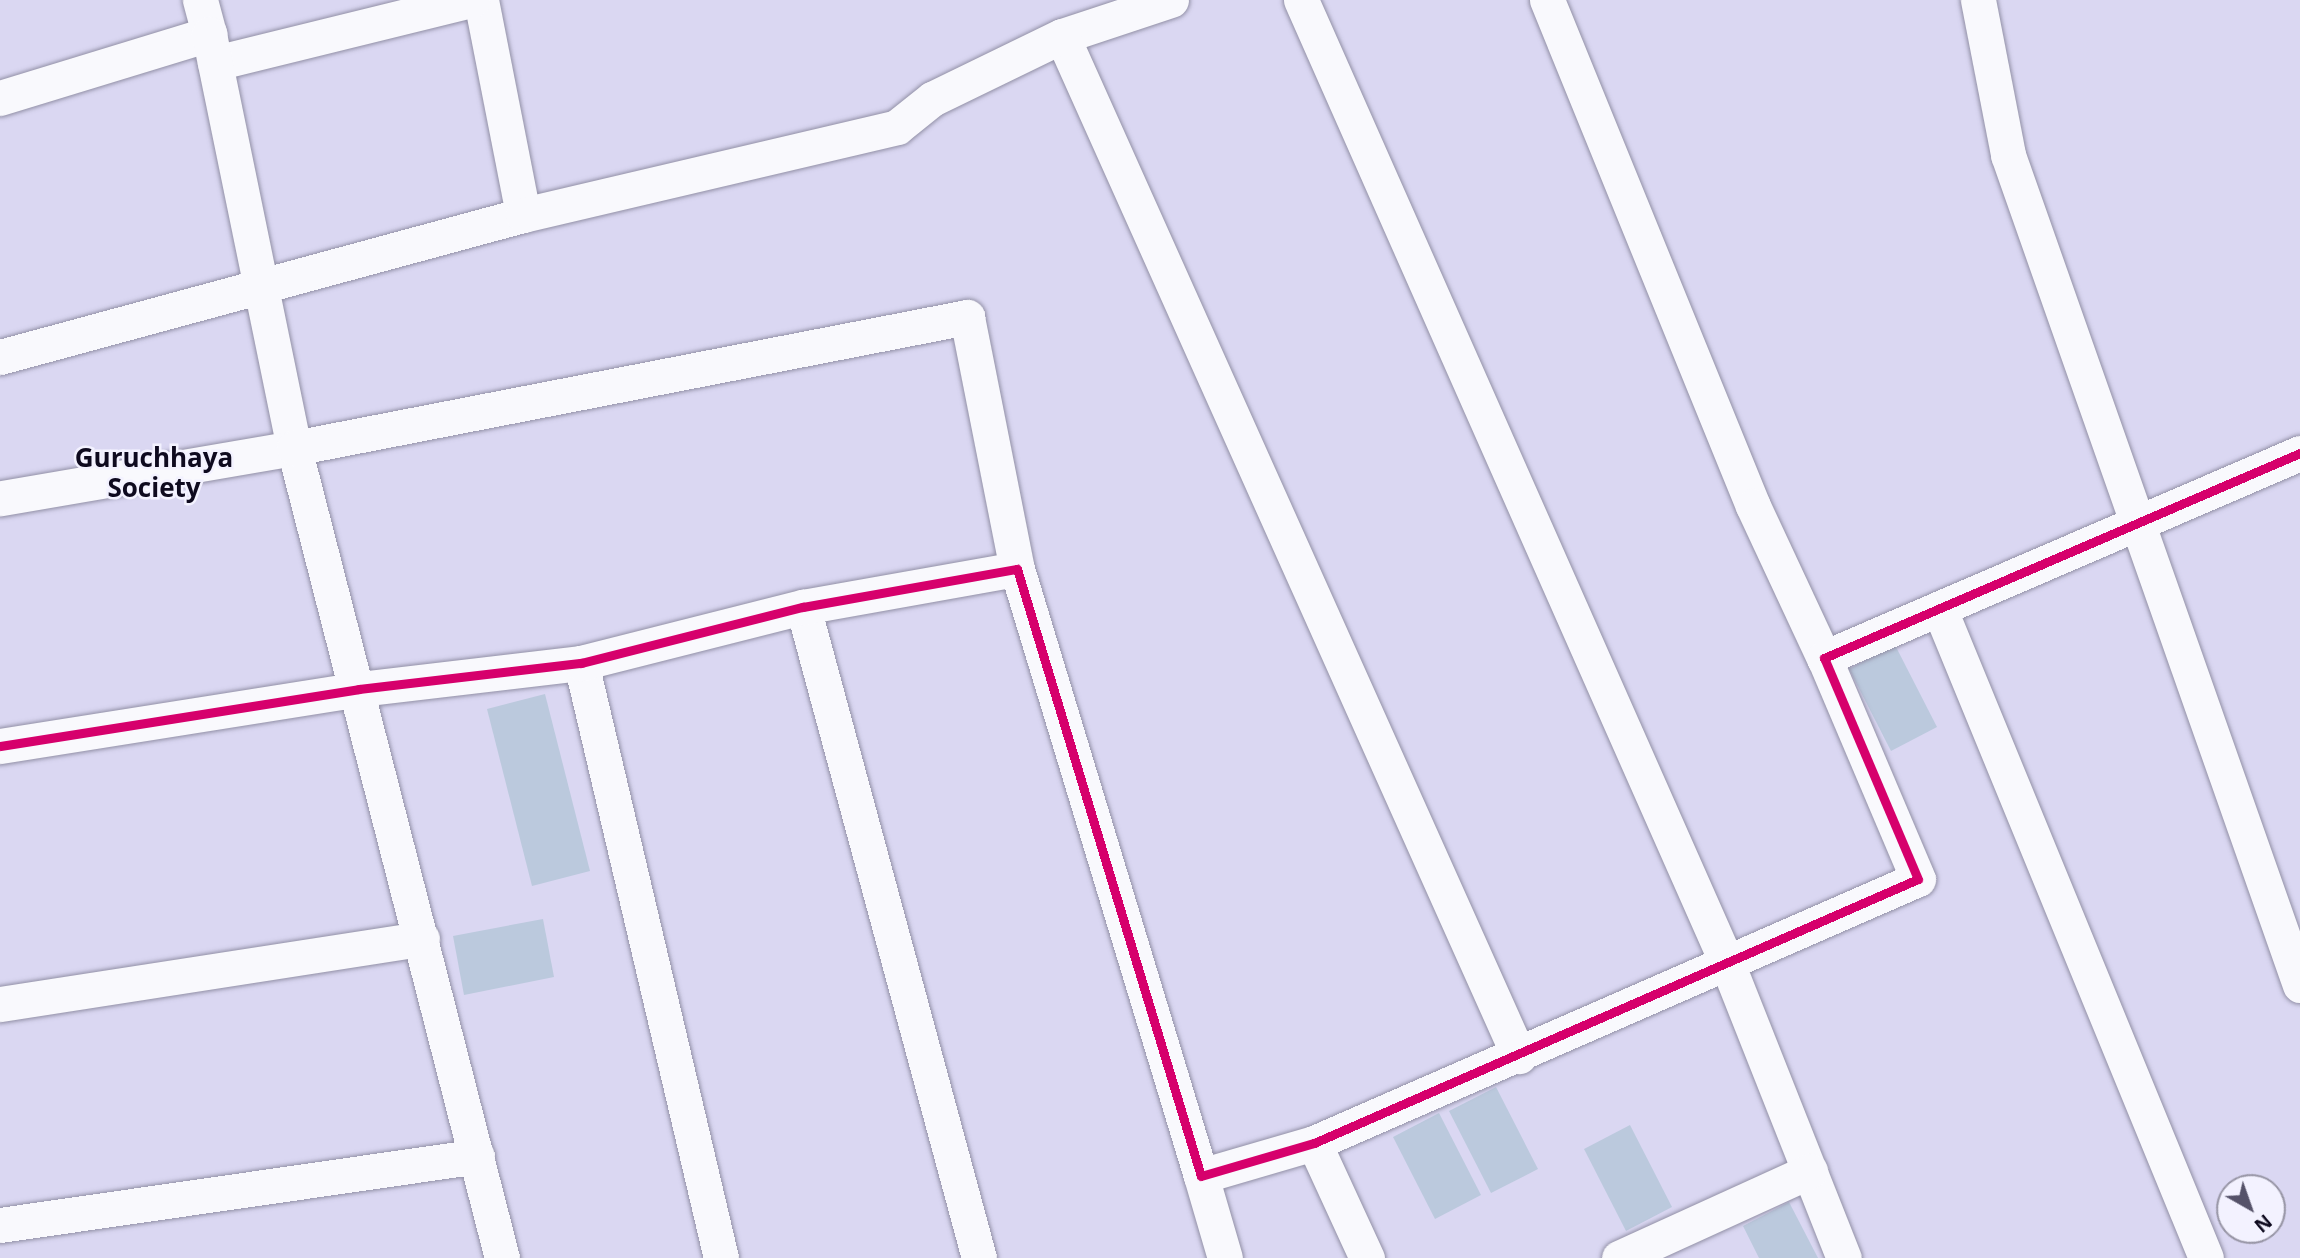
<!DOCTYPE html>
<style>
body{margin:0}
#map{position:relative;width:2300px;height:1258px;overflow:hidden;background:#dad7f2;font-family:"Open Sans",sans-serif}
div>[style]{position:absolute}
.building>*{inset:0;background:#bbc9dd}
.roads{filter:drop-shadow(0 0 2px #9290a6) drop-shadow(0 0 2px #9290a6)}
.street>*{height:35px;margin:-17.5px;padding:0 17.5px;transform-origin:17.5px;border-radius:17.5px;background:#f9f9fd}
.cycleway>*{height:9px;margin:-4.5px;padding:0 4.5px;transform-origin:4.5px;border-radius:4.5px;background:#d6006c}
span{translate:-50% -50%;white-space:nowrap;text-align:center;line-height:1.15;-webkit-text-stroke:5px #f3f2ff;paint-order:stroke}
.neighbourhood-label{font-size:26px;color:#0e0a1f;font-weight:700}
.north{position:absolute;left:2216px;top:1174px;width:70px;height:70px;box-sizing:border-box;background:#f3f2ff;border:2px solid #9795a5;border-radius:50%;rotate:140deg;font-size:19px;font-weight:700;line-height:28px;text-align:center;color:#0e0a1f}
.north::after{content:'';display:block;margin:auto;width:24px;height:32px;background:#555269;clip-path:polygon(50% 0,100% 100%,50% 72%,0 100%)}
</style>
<div id="map">
<div class="building">
<div style="clip-path:polygon(1895px 645px,1937px 727px,1891px 751px,1849px 669px)"></div>
<div style="clip-path:polygon(545px 694px,590px 871px,532px 886px,487px 709px)"></div>
<div style="clip-path:polygon(543px 919px,554px 977px,464px 995px,453px 936px)"></div>
<div style="clip-path:polygon(1496px 1087px,1538px 1169px,1491px 1193px,1449px 1111px)"></div>
<div style="clip-path:polygon(1439px 1113px,1481px 1195px,1435px 1219px,1393px 1137px)"></div>
<div style="clip-path:polygon(1630px 1125px,1672px 1207px,1626px 1231px,1584px 1149px)"></div>
<div style="clip-path:polygon(1789px 1202px,1818px 1258px,1759px 1258px,1743px 1226px)"></div>
</div>
<div class="roads">
<div class="street">
<div style="left:200px;top:0;width:35px;rotate:75deg"></div>
<div style="left:481px;top:0;width:219px;rotate:78.9deg"></div>
<div style="left:1171px;top:0;width:115px;rotate:161.7deg"></div>
<div style="left:1062px;top:36px;width:1118px;rotate:65.87deg"></div>
<div style="left:1301px;top:0;width:1053px;rotate:66.14deg"></div>
<div style="left:1727px;top:963px;width:317px;rotate:68.4deg"></div>
<div style="left:1547px;top:0;width:546px;rotate:67.85deg"></div>
<div style="left:1753px;top:506px;width:168px;rotate:65deg"></div>
<div style="left:1978px;top:0;width:158px;rotate:79deg"></div>
<div style="left:2008px;top:155px;width:880px;rotate:70.62deg"></div>
<div style="left:215px;top:63px;width:265px;rotate:-13.8deg"></div>
<div style="left:0;top:98px;width:219px;rotate:-17deg"></div>
<div style="left:209px;top:34px;width:423px;rotate:78.4deg"></div>
<div style="left:294px;top:448px;width:298px;rotate:170.3deg"></div>
<div style="left:0;top:357px;width:542px;rotate:-15.19deg"></div>
<div style="left:523px;top:215px;width:384px;rotate:-13.2deg"></div>
<div style="left:897px;top:127px;width:45px;rotate:-38.7deg"></div>
<div style="left:932px;top:99px;width:144px;rotate:-25.9deg"></div>
<div style="left:803px;top:607px;width:674px;rotate:74.87deg"></div>
<div style="left:1940px;top:610px;width:700px;rotate:67.68deg"></div>
<div style="left:581px;top:663px;width:611px;rotate:76.76deg"></div>
<div style="left:0;top:746px;width:363px;rotate:-9deg"></div>
<div style="left:359px;top:689px;width:224px;rotate:-6.7deg"></div>
<div style="left:581px;top:663px;width:229px;rotate:-14.2deg"></div>
<div style="left:803px;top:607px;width:217px;rotate:-10.1deg"></div>
<div style="left:1017px;top:569px;width:634px;rotate:73.14deg"></div>
<div style="left:1201px;top:1176px;width:118px;rotate:-16.3deg"></div>
<div style="left:1314px;top:1143px;width:659px;rotate:-23.61deg"></div>
<div style="left:1918px;top:879px;width:240px;rotate:-113deg"></div>
<div style="left:1824px;top:658px;width:518px;rotate:-23.3deg"></div>
<div style="left:0;top:1004px;width:427px;rotate:-8.8deg"></div>
<div style="left:1314px;top:1143px;width:127px;rotate:65.3deg"></div>
<div style="left:1201px;top:1176px;width:85px;rotate:73.7deg"></div>
<div style="left:0;top:1225px;width:482px;rotate:-8.2deg"></div>
<div style="left:502px;top:1258px;width:836px;rotate:-104.4deg"></div>
<div style="left:294px;top:448px;width:686px;rotate:-11.01deg"></div>
<div style="left:967px;top:317px;width:257px;rotate:78.8deg"></div>
<div style="left:1619px;top:1258px;width:210px;rotate:-24.5deg"></div>
</div>
</div>
<div class="cycleway">
<div style="left:0;top:746px;width:363px;rotate:-9deg"></div>
<div style="left:359px;top:689px;width:224px;rotate:-6.7deg"></div>
<div style="left:581px;top:663px;width:229px;rotate:-14.2deg"></div>
<div style="left:803px;top:607px;width:217px;rotate:-10.1deg"></div>
<div style="left:1017px;top:569px;width:634px;rotate:73.14deg"></div>
<div style="left:1201px;top:1176px;width:118px;rotate:-16.3deg"></div>
<div style="left:1314px;top:1143px;width:659px;rotate:-23.61deg"></div>
<div style="left:1918px;top:879px;width:240px;rotate:-113deg"></div>
<div style="left:1824px;top:658px;width:518px;rotate:-23.3deg"></div>
</div>
<div class="neighbourhood-label">
<span style="left:154px;top:473px">Guruchhaya<br>Society</span>
</div>
<div class="north">N</div>
</div>
